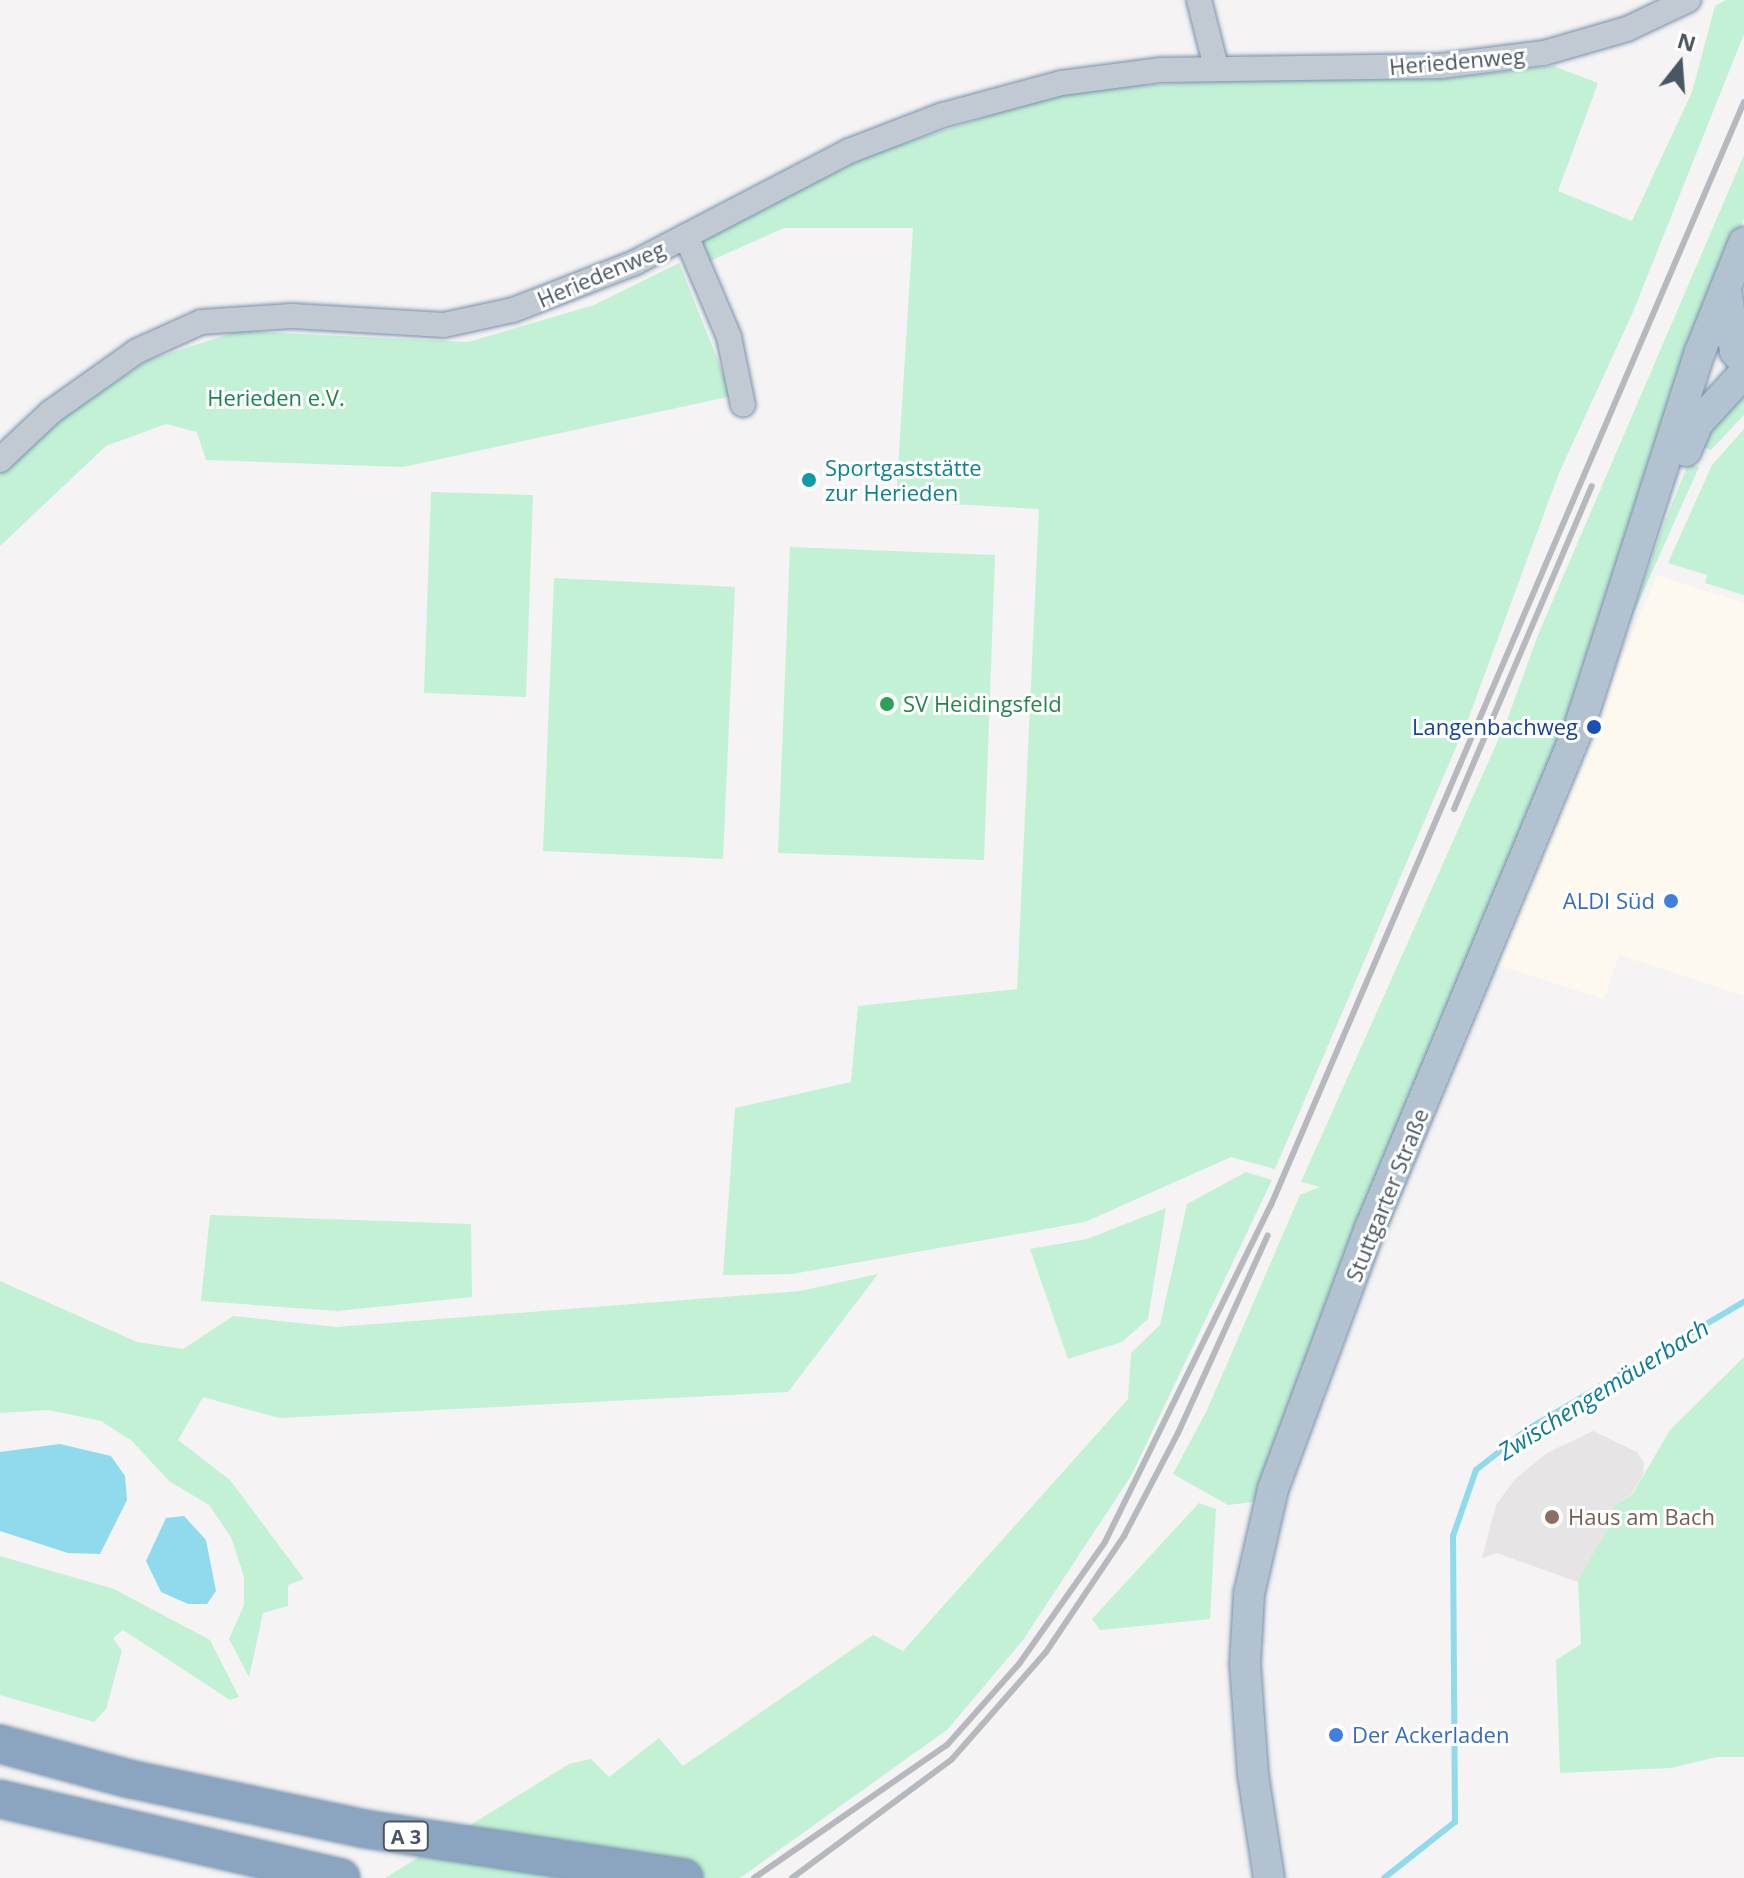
<!DOCTYPE html>
<meta charset="utf-8">
<style>
body{margin:0}
#map{position:relative;width:1744px;height:1878px;overflow:hidden;background:#f5f3f3;font-family:"Open Sans",sans-serif}
div>[style]{position:absolute}
.commercial>*{inset:0;background:#fdf9ef}
.education>*{inset:0;background:#e6e4e5}
.green>*{inset:0;background:#c3f1d5}
.water>*{inset:0;background:#90daee}
.stream>*{height:6px;margin:-3px;padding:0 3px;transform-origin:3px;border-radius:3px;background:#90daee}
.roads{filter:drop-shadow(0 0 2px #7690ad) drop-shadow(0 0 2px #7690ad)}
.minor>*{height:24px;margin:-12px;padding:0 12px;transform-origin:12px;border-radius:12px;background:#c1cad2}
.major>*{height:30px;margin:-15px;padding:0 15px;transform-origin:15px;border-radius:15px;background:#b3c2d1}
.highway>*{height:36px;margin:-18px;padding:0 18px;transform-origin:18px;border-radius:18px;background:#8ba5c1}
.rail>*{height:6px;margin:-3px;padding:0 3px;transform-origin:3px;border-radius:3px;background:#b5b8bd}
.dots>*{width:22px;height:22px;translate:-50% -50%;box-sizing:border-box;border:4px solid #fff;border-radius:50%}
span{translate:-50% -50%;white-space:nowrap;text-align:center;line-height:1.15;-webkit-text-stroke:6px #fff;paint-order:stroke}
.shield-label span{padding:2px 6px;background:#fff;border:2px solid;border-radius:6px;-webkit-text-stroke-width:0}
.shield-label{font-size:20px;color:#4a5661;font-weight:700}
.street-label{font-size:22px;color:#4a5661}
.park-label{font-size:22px;color:#17864f}
.culture-label{font-size:22px;color:#0d838f}
.left{translate:0 -50%;text-align:left}
.leisure-label{font-size:22px;color:#27864d}
.transit-label{font-size:22px;color:#164399}
.right{translate:-100% -50%;text-align:right}
.shop-label{font-size:22px;color:#366cbe}
.education-label{font-size:22px;color:#785e54}
.water-label{font-size:24px;color:#0c7c9b;font-style:italic}
.north{position:absolute;left:1640px;top:24px;width:80px;height:80px;-webkit-text-stroke:6px #fff;paint-order:stroke;rotate:17deg;font-size:22px;font-weight:700;line-height:32px;text-align:center;color:#4a5661}
.north::after{content:'';display:block;margin:auto;width:28px;height:36px;background:#4a5661;clip-path:polygon(50% 0,100% 100%,50% 72%,0 100%)}
</style>
<div id="map">
<div class="commercial">
<div style="clip-path:polygon(1657px 575px,1744px 603px,1744px 996px,1619px 955px,1604px 999px,1494px 964px)"></div>
</div>
<div class="education">
<div style="clip-path:polygon(1593px 1431px,1637px 1452px,1644px 1463px,1643px 1475px,1631px 1495px,1615px 1505px,1608px 1529px,1578px 1582px,1497px 1553px,1482px 1558px,1496px 1505px,1515px 1479px,1547px 1453px)"></div>
</div>
<div class="green">
<div style="clip-path:polygon(1726px 0,1744px 0,1744px 34px,1633px 312px,1559px 473px,1469px 717px,1275px 1169px,1231px 1157px,1085px 1222px,792px 1274px,723px 1275px,735px 1108px,851px 1082px,858px 1006px,1017px 989px,1039px 509px,896px 501px,913px 228px,784px 228px,710px 261px,697px 239px,853px 160px,1065px 91px,1218px 80px,1444px 79px,1553px 66px,1598px 83px,1558px 191px,1632px 221px,1692px 92px,1715px 6px)"></div>
<div style="clip-path:polygon(1744px 155px,1744px 219px,1711px 298px,1594px 648px,1260px 1501px,1228px 1505px,1173px 1474px,1207px 1410px,1300px 1195px,1320px 1187px,1301px 1182px,1507px 720px,1538px 635px)"></div>
<div style="clip-path:polygon(679px 263px,732px 396px,403px 467px,206px 460px,197px 432px,166px 424px,106px 446px,0 546px,0 474px,60px 420px,148px 360px,239px 331px,468px 342px,594px 305px)"></div>
<div style="clip-path:polygon(1744px 391px,1744px 415px,1711px 450px,1699px 445px)"></div>
<div style="clip-path:polygon(1744px 429px,1744px 595px,1705px 583px,1707px 575px,1668px 563px,1712px 465px)"></div>
<div style="clip-path:polygon(1688px 464px,1699px 467px,1627px 628px,1663px 527px)"></div>
<div style="clip-path:polygon(431px 492px,533px 495px,526px 697px,424px 693px)"></div>
<div style="clip-path:polygon(790px 547px,995px 555px,984px 860px,778px 853px)"></div>
<div style="clip-path:polygon(554px 578px,735px 587px,723px 859px,543px 851px)"></div>
<div style="clip-path:polygon(1246px 1172px,1272px 1180px,1131px 1476px,1023px 1640px,948px 1729px,740px 1878px,385px 1878px,569px 1764px,591px 1759px,609px 1777px,659px 1738px,683px 1766px,873px 1635px,903px 1651px,1128px 1399px,1131px 1353px,1160px 1325px,1187px 1204px)"></div>
<div style="clip-path:polygon(1166px 1208px,1148px 1319px,1122px 1342px,1068px 1359px,1030px 1249px,1087px 1239px)"></div>
<div style="clip-path:polygon(210px 1215px,471px 1224px,472px 1297px,337px 1311px,201px 1301px)"></div>
<div style="clip-path:polygon(878px 1274px,788px 1392px,279px 1418px,203px 1397px,178px 1440px,230px 1480px,304px 1579px,288px 1585px,288px 1606px,263px 1613px,249px 1677px,229px 1639px,244px 1605px,244px 1577px,231px 1537px,209px 1505px,169px 1481px,132px 1441px,101px 1421px,48px 1410px,0 1413px,0 1281px,137px 1342px,183px 1349px,233px 1316px,337px 1327px,800px 1291px)"></div>
<div style="clip-path:polygon(1744px 1357px,1744px 1757px,1717px 1757px,1671px 1768px,1560px 1773px,1556px 1660px,1581px 1644px,1578px 1582px,1583px 1571px,1608px 1529px,1615px 1505px,1632px 1495px,1670px 1430px)"></div>
<div style="clip-path:polygon(1199px 1503px,1216px 1509px,1210px 1619px,1100px 1630px,1092px 1619px)"></div>
<div style="clip-path:polygon(0 1556px,114px 1589px,210px 1640px,239px 1697px,230px 1700px,123px 1630px,113px 1638px,122px 1651px,106px 1709px,94px 1722px,0 1695px)"></div>
</div>
<div class="water">
<div style="clip-path:polygon(60px 1444px,111px 1456px,125px 1476px,127px 1500px,100px 1554px,68px 1553px,0 1531px,0 1452px)"></div>
<div style="clip-path:polygon(184px 1516px,206px 1540px,216px 1591px,207px 1604px,188px 1604px,161px 1592px,146px 1561px,166px 1518px)"></div>
</div>
<div class="stream">
<div style="left:1384px;top:1878px;width:90px;rotate:-38.3deg"></div>
<div style="left:1455px;top:1822px;width:286px;rotate:-90.4deg"></div>
<div style="left:1453px;top:1536px;width:70px;rotate:-70.8deg"></div>
<div style="left:1476px;top:1470px;width:66px;rotate:-38.3deg"></div>
<div style="left:1528px;top:1429px;width:251px;rotate:-30.5deg"></div>
</div>
<div class="roads">
<div class="minor">
<div style="left:1199px;top:0;width:69px;rotate:75.8deg"></div>
<div style="left:686px;top:236px;width:110px;rotate:66.9deg"></div>
<div style="left:729px;top:337px;width:69px;rotate:78.4deg"></div>
<div style="left:0;top:460px;width:70px;rotate:-43.3deg"></div>
<div style="left:51px;top:412px;width:105px;rotate:-35.3deg"></div>
<div style="left:137px;top:351px;width:70px;rotate:-24.4deg"></div>
<div style="left:201px;top:322px;width:91px;rotate:-3.8deg"></div>
<div style="left:292px;top:316px;width:152px;rotate:3.4deg"></div>
<div style="left:444px;top:325px;width:71px;rotate:-12.3deg"></div>
<div style="left:513px;top:310px;width:130px;rotate:-21.2deg"></div>
<div style="left:634px;top:263px;width:242px;rotate:-27.5deg"></div>
<div style="left:849px;top:151px;width:101px;rotate:-21deg"></div>
<div style="left:943px;top:115px;width:123px;rotate:-15.1deg"></div>
<div style="left:1062px;top:83px;width:100px;rotate:-7.5deg"></div>
<div style="left:1161px;top:70px;width:280px;rotate:-0.8deg"></div>
<div style="left:1441px;top:66px;width:104px;rotate:-7.2deg"></div>
<div style="left:1544px;top:53px;width:86px;rotate:-16.1deg"></div>
<div style="left:1627px;top:29px;width:68px;rotate:-25.4deg"></div>
</div>
<div class="major">
<div style="left:1727px;top:295px;width:57px;rotate:81.9deg"></div>
<div style="left:1735px;top:351px;width:14px;rotate:51deg"></div>
<div style="left:1686px;top:451px;width:30px;rotate:-67deg"></div>
<div style="left:1698px;top:423px;width:68px;rotate:-47.4deg"></div>
<div style="left:1269px;top:1878px;width:104px;rotate:-98.8deg"></div>
<div style="left:1253px;top:1775px;width:111px;rotate:-94.1deg"></div>
<div style="left:1245px;top:1664px;width:70px;rotate:-86.7deg"></div>
<div style="left:1249px;top:1594px;width:108px;rotate:-77.1deg"></div>
<div style="left:1273px;top:1489px;width:281px;rotate:-69.6deg"></div>
<div style="left:1371px;top:1226px;width:543px;rotate:-67.36deg"></div>
<div style="left:1580px;top:725px;width:392px;rotate:-72.2deg"></div>
<div style="left:1700px;top:352px;width:118px;rotate:-68.2deg"></div>
</div>
<div class="highway">
<div style="left:0;top:1744px;width:135px;rotate:15.1deg"></div>
<div style="left:130px;top:1779px;width:240px;rotate:12deg"></div>
<div style="left:365px;top:1829px;width:323px;rotate:8.7deg"></div>
<div style="left:0;top:1799px;width:350px;rotate:13deg"></div>
</div>
</div>
<div class="rail">
<div style="left:1454px;top:809px;width:351px;rotate:-66.9deg"></div>
<div style="left:754px;top:1878px;width:234px;rotate:-34.6deg"></div>
<div style="left:947px;top:1745px;width:108px;rotate:-48.4deg"></div>
<div style="left:1019px;top:1664px;width:149px;rotate:-54.8deg"></div>
<div style="left:1105px;top:1542px;width:376px;rotate:-63.8deg"></div>
<div style="left:1271px;top:1205px;width:1200px;rotate:-66.79deg"></div>
<div style="left:792px;top:1878px;width:199px;rotate:-36.6deg"></div>
<div style="left:952px;top:1759px;width:142px;rotate:-48.7deg"></div>
<div style="left:1046px;top:1652px;width:140px;rotate:-56.1deg"></div>
<div style="left:1124px;top:1536px;width:116px;rotate:-62.3deg"></div>
<div style="left:1178px;top:1433px;width:217px;rotate:-65.6deg"></div>
</div>
<div class="dots">
<div style="left:809px;top:480px;background:#0f9aa8"></div>
<div style="left:887px;top:704px;background:#2e9e5b"></div>
<div style="left:1594px;top:727px;background:#1a4fb4"></div>
<div style="left:1671px;top:901px;background:#3f7fe0"></div>
<div style="left:1552px;top:1517px;background:#8d6e63"></div>
<div style="left:1336px;top:1735px;background:#3f7fe0"></div>
</div>
<div class="shield-label">
<span style="left:406px;top:1836px">A 3</span>
</div>
<div class="street-label">
<span style="left:1457px;top:61px;rotate:-5deg">Heriedenweg</span>
<span style="left:601px;top:274px;rotate:-23deg">Heriedenweg</span>
<span style="left:1387px;top:1195px;rotate:-68deg">Stuttgarter Straße</span>
</div>
<div class="park-label">
<span style="left:276px;top:398px">Herieden e.V.</span>
</div>
<div class="culture-label">
<span class="left" style="left:825px;top:480px">Sportgaststätte<br>zur Herieden</span>
</div>
<div class="leisure-label">
<span class="left" style="left:903px;top:704px">SV Heidingsfeld</span>
</div>
<div class="transit-label">
<span class="right" style="left:1578px;top:727px">Langenbachweg</span>
</div>
<div class="shop-label">
<span class="right" style="left:1655px;top:901px">ALDI Süd</span>
<span class="left" style="left:1352px;top:1735px">Der Ackerladen</span>
</div>
<div class="education-label">
<span class="left" style="left:1568px;top:1517px">Haus am Bach</span>
</div>
<div class="water-label">
<span style="left:1603px;top:1389px;rotate:-32deg">Zwischengemäuerbach</span>
</div>
<div class="north">N</div>
</div>
